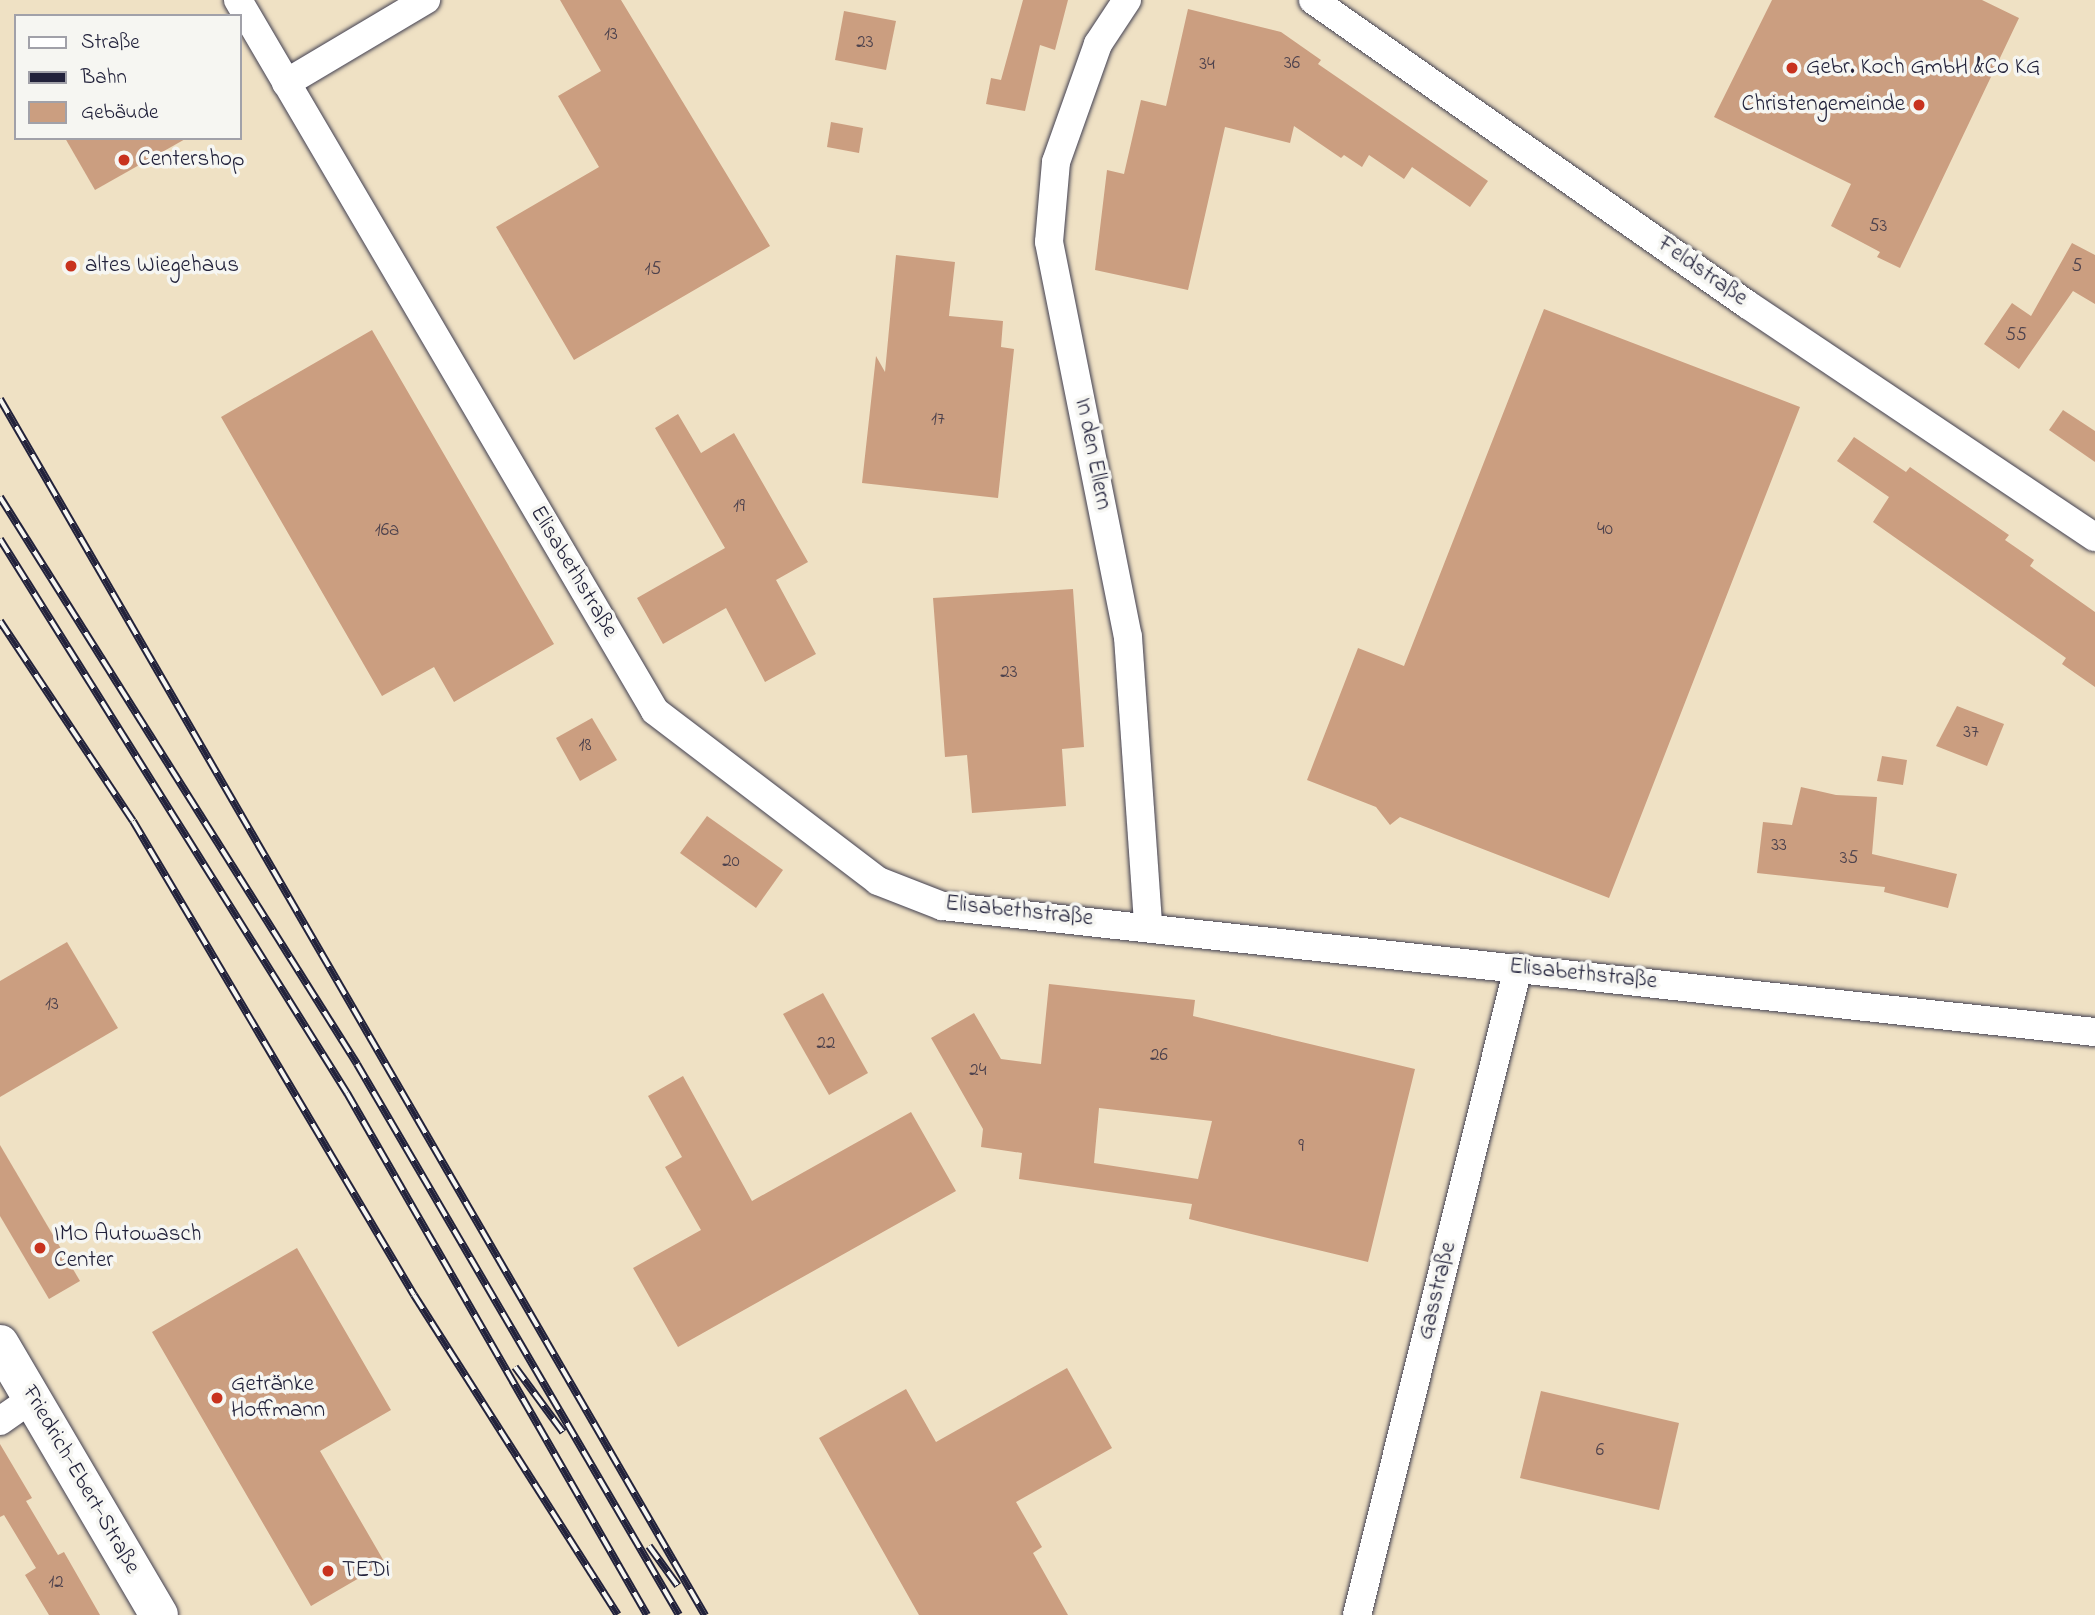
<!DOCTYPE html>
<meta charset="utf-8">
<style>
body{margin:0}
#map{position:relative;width:2095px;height:1615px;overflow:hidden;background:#efe1c4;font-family:"Indie Flower",sans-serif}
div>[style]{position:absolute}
.building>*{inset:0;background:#cb9e80}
.roads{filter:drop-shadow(0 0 2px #413f50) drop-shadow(0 0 2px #413f50)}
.street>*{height:28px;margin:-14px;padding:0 14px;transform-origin:14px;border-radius:14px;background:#fff}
.secondary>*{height:38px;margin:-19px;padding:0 19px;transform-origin:19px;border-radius:19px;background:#fff}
.rail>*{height:8px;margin-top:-4px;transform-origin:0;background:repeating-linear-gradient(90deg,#f6f6f2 0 16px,#22223b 0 32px);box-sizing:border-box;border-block:2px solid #22223b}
.dots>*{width:19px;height:19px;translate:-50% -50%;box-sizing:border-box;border:4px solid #f6f6f2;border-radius:50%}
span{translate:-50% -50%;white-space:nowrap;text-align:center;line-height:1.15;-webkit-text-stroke:7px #f6f6f2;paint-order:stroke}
.number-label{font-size:19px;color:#4c414c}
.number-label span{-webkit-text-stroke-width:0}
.poi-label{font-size:23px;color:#22223b}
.left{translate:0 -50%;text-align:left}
.right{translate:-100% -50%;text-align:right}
.street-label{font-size:23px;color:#22223b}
.legend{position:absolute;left:14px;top:14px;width:228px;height:126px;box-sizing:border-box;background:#f6f6f2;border:2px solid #a1a1a9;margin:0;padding:9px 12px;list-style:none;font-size:21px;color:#22223b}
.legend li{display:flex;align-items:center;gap:14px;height:35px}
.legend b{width:35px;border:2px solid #a1a1a9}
</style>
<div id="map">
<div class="building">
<div style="clip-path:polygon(560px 0,621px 0,770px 246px,574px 360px,496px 227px,599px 167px,558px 96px,601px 71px)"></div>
<div style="clip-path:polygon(1023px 0,1068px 0,1055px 50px,1040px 45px,1025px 111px,986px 104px,991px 78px,1001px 80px)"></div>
<div style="clip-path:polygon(1772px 0,1982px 0,2019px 18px,1900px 268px,1877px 257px,1880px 252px,1831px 226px,1851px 184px,1714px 117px)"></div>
<div style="clip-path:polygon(1188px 9px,1281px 32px,1321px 60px,1318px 64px,1488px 181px,1470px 207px,1412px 167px,1404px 179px,1369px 155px,1362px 167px,1344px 155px,1341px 158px,1294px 126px,1290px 143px,1225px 127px,1188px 290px,1095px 270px,1107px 170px,1124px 174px,1141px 100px,1166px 106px)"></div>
<div style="clip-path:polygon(844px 11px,896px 21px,886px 70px,835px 60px)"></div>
<div style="clip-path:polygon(831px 122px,863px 128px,859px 153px,827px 147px)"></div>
<div style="clip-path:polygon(65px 138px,187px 138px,95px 190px)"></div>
<div style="clip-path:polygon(2072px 243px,2095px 255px,2095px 304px,2073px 291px,2019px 369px,1984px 344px,2012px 303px,2031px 316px)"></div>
<div style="clip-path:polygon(896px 255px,955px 262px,949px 316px,1003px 321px,1001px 347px,1014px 349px,998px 498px,862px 483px,876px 356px,885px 372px)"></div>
<div style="clip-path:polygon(1544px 309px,1800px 407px,1609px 898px,1400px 817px,1390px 825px,1376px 807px,1307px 780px,1358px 648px,1404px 666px)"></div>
<div style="clip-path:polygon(372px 330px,554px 644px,454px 702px,434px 667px,382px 696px,221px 417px)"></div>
<div style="clip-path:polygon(2063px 410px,2095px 431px,2095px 462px,2049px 430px)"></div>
<div style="clip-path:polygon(678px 414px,701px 453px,734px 433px,808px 562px,776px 580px,816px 654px,765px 682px,726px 608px,663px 644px,637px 598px,725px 548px,655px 428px)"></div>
<div style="clip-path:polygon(1854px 437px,1906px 472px,1910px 467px,2009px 535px,2005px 540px,2034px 560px,2030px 566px,2095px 612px,2095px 687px,2062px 664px,2066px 658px,1873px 522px,1889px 497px,1837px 461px)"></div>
<div style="clip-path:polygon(1073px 589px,1084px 747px,1062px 749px,1066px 806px,972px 813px,967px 755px,945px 757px,933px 598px)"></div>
<div style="clip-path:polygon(1957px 706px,2004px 724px,1987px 766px,1936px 746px)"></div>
<div style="clip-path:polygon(592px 718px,617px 760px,580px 781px,556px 738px)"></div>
<div style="clip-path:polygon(1882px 756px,1907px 760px,1903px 785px,1877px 781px)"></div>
<div style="clip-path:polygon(1801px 787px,1836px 795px,1877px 797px,1872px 854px,1957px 874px,1948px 908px,1884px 892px,1885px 887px,1757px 873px,1763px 822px,1792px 825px)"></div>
<div style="clip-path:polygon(707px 816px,783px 870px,756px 908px,680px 853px)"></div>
<div style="clip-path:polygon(67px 942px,118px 1028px,0 1097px,0 981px)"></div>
<div style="clip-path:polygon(evenodd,1049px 984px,1195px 1000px,1193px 1016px,1415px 1069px,1368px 1262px,1189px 1219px,1192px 1204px,1019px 1179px,1022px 1153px,981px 1147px,983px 1129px,931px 1038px,974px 1013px,1001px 1059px,1041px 1064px,1049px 984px,1099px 1108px,1212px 1121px,1198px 1179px,1094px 1163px,1099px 1108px)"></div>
<div style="clip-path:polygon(823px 993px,868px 1073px,829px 1095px,783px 1014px)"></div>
<div style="clip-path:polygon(683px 1076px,752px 1201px,911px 1112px,956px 1191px,678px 1347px,633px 1268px,701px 1230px,665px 1167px,682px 1157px,648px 1096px)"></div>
<div style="clip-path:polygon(0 1145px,80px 1281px,49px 1299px,0 1216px)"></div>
<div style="clip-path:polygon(297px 1248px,391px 1410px,320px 1451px,385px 1563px,311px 1606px,152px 1332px)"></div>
<div style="clip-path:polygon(1067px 1368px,1112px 1448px,1016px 1502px,1042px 1547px,1033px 1553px,1068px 1615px,919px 1615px,819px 1438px,906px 1389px,936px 1442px)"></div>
<div style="clip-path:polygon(1541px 1391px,1679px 1423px,1659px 1510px,1520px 1478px)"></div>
<div style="clip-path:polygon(0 1444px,32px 1498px,26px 1501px,58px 1555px,64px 1552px,100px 1615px,49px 1615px,25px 1575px,36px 1568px,4px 1515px,0 1517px)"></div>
</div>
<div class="roads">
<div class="street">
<div style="left:238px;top:0;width:824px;rotate:59.61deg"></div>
<div style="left:655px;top:711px;width:280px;rotate:37.3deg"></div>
<div style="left:878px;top:881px;width:69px;rotate:21.3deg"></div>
<div style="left:942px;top:906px;width:1160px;rotate:6.24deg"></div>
<div style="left:1127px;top:0;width:53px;rotate:123.4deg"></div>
<div style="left:1098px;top:44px;width:125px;rotate:109.6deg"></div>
<div style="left:1056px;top:162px;width:80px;rotate:95deg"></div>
<div style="left:1049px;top:242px;width:403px;rotate:78.7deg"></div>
<div style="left:1128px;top:637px;width:289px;rotate:86deg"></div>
<div style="left:1313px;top:0;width:531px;rotate:35.04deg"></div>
<div style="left:1748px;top:305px;width:417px;rotate:33.8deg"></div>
<div style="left:286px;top:83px;width:163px;rotate:-30.7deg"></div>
<div style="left:0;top:1421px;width:40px;rotate:-34.9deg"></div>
<div style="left:1357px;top:1615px;width:667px;rotate:-76.03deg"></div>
</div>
<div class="secondary">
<div style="left:0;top:1344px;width:314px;rotate:59.6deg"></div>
</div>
</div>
<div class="rail">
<div style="left:0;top:399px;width:1406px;rotate:59.9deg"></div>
<div style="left:0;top:497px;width:670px;rotate:57.8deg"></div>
<div style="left:357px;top:1064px;width:638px;rotate:59.7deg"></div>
<div style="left:0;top:539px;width:654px;rotate:57.94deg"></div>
<div style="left:347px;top:1093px;width:602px;rotate:60.11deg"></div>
<div style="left:0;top:621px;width:240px;rotate:56.4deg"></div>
<div style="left:133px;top:821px;width:551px;rotate:59.34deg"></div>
<div style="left:414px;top:1295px;width:379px;rotate:57.5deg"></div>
<div style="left:515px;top:1367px;width:81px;rotate:53.6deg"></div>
<div style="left:649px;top:1546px;width:49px;rotate:54.1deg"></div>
</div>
<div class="dots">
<div style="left:1792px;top:68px;background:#c8321e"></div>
<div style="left:1919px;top:105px;background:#c8321e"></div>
<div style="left:124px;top:160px;background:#c8321e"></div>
<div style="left:71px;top:266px;background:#c8321e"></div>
<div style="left:40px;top:1248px;background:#c8321e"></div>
<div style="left:217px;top:1398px;background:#c8321e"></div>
<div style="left:328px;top:1571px;background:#c8321e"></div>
</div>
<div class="number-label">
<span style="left:611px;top:35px">13</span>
<span style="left:865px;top:43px">23</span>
<span style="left:1292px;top:64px">36</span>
<span style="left:1207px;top:65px">34</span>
<span style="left:1878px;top:227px">53</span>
<span style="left:2077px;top:267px">5</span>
<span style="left:653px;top:270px">15</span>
<span style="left:2016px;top:336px">55</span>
<span style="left:938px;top:420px">17</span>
<span style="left:739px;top:507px">19</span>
<span style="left:1605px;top:530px">40</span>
<span style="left:387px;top:531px">16a</span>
<span style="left:1009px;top:673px">23</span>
<span style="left:1971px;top:733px">37</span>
<span style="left:585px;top:746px">18</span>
<span style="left:1779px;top:846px">33</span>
<span style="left:1849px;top:859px">35</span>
<span style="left:731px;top:862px">20</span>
<span style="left:52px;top:1005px">13</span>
<span style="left:826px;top:1044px">22</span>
<span style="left:1159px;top:1056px">26</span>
<span style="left:978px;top:1071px">24</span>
<span style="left:1301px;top:1147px">9</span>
<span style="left:1600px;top:1451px">6</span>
<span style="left:56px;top:1583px">12</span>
</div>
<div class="poi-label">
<span class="left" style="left:1806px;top:68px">Gebr. Koch GmbH &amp;Co KG</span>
<span class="right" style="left:1905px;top:105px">Christengemeinde</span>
<span class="left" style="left:138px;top:160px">Centershop</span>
<span class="left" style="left:85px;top:266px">altes Wiegehaus</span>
<span class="left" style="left:54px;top:1248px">IMO Autowasch<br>Center</span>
<span class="left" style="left:231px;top:1398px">Getränke<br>Hoffmann</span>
<span class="left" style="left:342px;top:1571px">TEDi</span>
</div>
<div class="street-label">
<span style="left:1702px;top:272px;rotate:35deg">Feldstraße</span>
<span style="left:1092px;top:454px;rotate:79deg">In den Ellern</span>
<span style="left:573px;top:572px;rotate:59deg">Elisabethstraße</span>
<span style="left:1019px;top:912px;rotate:6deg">Elisabethstraße</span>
<span style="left:1583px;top:975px;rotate:6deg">Elisabethstraße</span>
<span style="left:1438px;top:1291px;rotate:-76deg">Gasstraße</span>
<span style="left:80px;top:1480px;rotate:60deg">Friedrich-Ebert-Straße</span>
</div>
<ul class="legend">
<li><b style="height:9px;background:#fff"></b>Straße</li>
<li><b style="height:9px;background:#22223b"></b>Bahn</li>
<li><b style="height:19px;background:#cb9e80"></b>Gebäude</li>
</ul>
</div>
